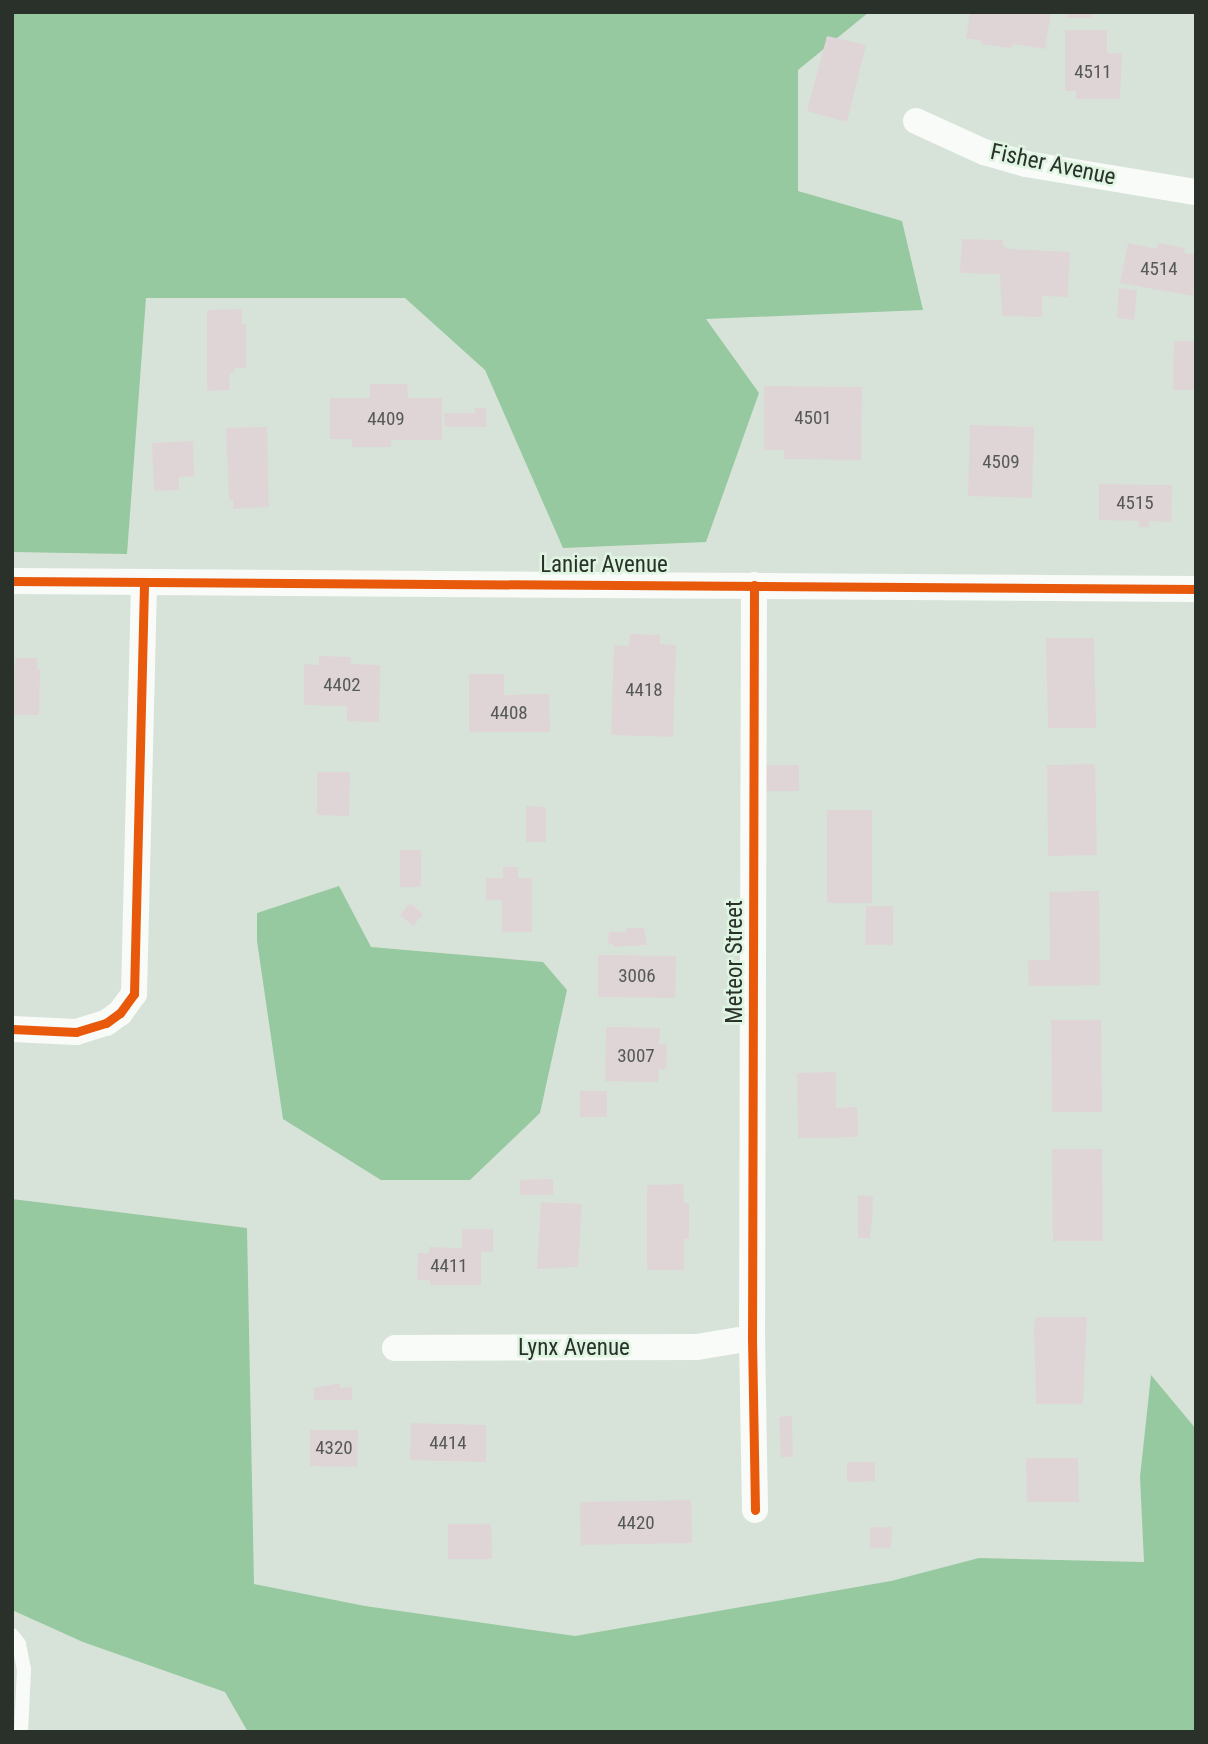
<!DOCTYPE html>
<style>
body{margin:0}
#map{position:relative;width:1208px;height:1744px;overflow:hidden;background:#d7e3d8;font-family:"Roboto Condensed",sans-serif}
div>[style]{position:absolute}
.forest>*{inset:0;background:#96c99f}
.building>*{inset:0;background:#dfd5d7}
.service>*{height:14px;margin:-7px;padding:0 7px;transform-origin:7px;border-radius:7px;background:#f9fbf9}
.minor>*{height:26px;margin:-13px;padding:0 13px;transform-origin:13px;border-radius:13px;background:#f9fbf9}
.cycleway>*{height:9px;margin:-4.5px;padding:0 4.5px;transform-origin:4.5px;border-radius:4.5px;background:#e8590c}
span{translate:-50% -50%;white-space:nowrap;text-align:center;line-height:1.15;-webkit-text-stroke:5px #dff5e1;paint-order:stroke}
.number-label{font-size:19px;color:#565a55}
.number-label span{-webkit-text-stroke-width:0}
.street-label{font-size:23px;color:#29312a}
.frame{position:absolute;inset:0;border:14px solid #29312a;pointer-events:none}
</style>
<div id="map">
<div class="forest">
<div style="clip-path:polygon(12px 12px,869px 12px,798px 70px,798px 191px,902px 221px,923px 310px,706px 319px,759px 393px,706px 542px,563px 548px,485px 370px,405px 298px,146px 298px,127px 554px,12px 552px)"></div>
<div style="clip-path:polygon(339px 886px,371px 947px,543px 962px,567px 990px,540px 1113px,470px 1180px,381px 1180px,283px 1119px,257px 941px,257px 913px)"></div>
<div style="clip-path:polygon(12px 1199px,247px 1228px,254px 1584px,365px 1606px,575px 1636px,891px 1581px,979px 1558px,1144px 1562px,1140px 1477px,1151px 1375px,1196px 1429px,1196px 1732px,248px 1732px,225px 1692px,83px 1642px,12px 1610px)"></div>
</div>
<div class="building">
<div style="clip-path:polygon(970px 12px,1051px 12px,1045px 49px,1012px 44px,1011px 48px,981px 44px,982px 41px,966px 38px)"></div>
<div style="clip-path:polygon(1067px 12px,1092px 12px,1092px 18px,1067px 18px)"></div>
<div style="clip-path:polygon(1065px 30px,1107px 30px,1107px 53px,1122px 53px,1120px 99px,1076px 99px,1076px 91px,1065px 91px)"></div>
<div style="clip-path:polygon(827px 36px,866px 45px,847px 122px,807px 111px)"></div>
<div style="clip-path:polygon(962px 239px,1003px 240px,1003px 246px,1010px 249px,1070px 252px,1068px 297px,1042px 296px,1042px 317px,1002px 316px,1000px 274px,960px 273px)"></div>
<div style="clip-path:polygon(1128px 243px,1157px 249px,1158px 243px,1185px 248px,1184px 253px,1196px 255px,1193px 296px,1120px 283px)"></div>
<div style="clip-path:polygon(1119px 288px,1137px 290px,1134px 320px,1117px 318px)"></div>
<div style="clip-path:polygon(242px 309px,242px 324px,246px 324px,246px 368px,234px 368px,234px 373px,229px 373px,230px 390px,207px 391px,207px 310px)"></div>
<div style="clip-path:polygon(1174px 341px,1196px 341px,1196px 390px,1173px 390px)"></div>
<div style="clip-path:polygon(370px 384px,407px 384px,408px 398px,442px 398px,442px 440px,391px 440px,391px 447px,352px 447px,352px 439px,330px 439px,330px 398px,370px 398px)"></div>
<div style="clip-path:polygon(764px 386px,862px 387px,861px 460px,784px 459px,784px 450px,764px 450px)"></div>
<div style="clip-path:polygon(475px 408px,486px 408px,486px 427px,445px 427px,444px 413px,475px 413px)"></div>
<div style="clip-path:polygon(970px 425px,1034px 427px,1032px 498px,968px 496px)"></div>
<div style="clip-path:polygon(267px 427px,269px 507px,233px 509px,233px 500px,229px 500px,226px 428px)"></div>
<div style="clip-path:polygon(193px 441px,194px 476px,179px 477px,179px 490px,154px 491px,152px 443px)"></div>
<div style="clip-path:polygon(1099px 484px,1172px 485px,1171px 522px,1149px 521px,1149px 527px,1139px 527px,1139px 521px,1099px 520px)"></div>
<div style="clip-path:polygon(630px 634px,660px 635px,660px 644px,676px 645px,673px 737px,611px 735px,614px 645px,629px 646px)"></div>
<div style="clip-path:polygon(1046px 638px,1094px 638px,1096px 728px,1048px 728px)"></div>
<div style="clip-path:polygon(319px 656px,351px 657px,351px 664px,380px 665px,379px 722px,347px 721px,347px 706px,304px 705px,304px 664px,319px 665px)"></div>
<div style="clip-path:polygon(15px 658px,37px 658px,37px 669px,40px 669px,39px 715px,12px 715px,12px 667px,15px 667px)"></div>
<div style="clip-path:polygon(469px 674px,504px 674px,504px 695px,549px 694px,550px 732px,469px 732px)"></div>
<div style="clip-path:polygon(1095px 764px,1097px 855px,1048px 856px,1047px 765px)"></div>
<div style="clip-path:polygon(759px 765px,799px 765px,799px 791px,759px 791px)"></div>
<div style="clip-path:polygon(317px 772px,350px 772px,349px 816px,317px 815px)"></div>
<div style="clip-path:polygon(526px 806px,546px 807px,546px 842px,526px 842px)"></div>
<div style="clip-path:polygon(827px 810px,872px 810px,872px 903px,827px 903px)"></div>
<div style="clip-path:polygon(400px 850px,421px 850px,421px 887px,400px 887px)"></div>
<div style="clip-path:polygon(503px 867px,518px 867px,518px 878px,532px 878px,532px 932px,502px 932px,502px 900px,486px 900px,486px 878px,503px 878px)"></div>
<div style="clip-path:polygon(1099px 891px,1100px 985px,1029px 986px,1028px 960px,1050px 960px,1049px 892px)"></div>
<div style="clip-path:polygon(410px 903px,423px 914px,413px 926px,400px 915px)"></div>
<div style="clip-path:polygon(866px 906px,893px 906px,893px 945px,865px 945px)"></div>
<div style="clip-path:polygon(626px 928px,644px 928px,647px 945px,613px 947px,613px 944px,608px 944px,609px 932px,626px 932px)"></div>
<div style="clip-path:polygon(598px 955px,676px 956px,675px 998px,598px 997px)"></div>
<div style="clip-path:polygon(1051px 1020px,1101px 1020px,1102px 1112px,1052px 1112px)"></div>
<div style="clip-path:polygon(606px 1027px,660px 1028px,659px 1044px,667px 1044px,666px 1069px,659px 1069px,658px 1082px,605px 1081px)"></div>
<div style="clip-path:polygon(836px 1072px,836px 1108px,857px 1107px,858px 1137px,798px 1138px,797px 1073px)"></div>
<div style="clip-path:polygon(580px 1091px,607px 1091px,607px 1117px,580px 1117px)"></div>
<div style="clip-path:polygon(1052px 1149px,1102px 1149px,1103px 1241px,1053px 1241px)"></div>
<div style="clip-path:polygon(553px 1179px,553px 1195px,520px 1195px,520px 1180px)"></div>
<div style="clip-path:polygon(683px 1184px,684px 1203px,689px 1203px,689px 1239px,684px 1239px,684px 1270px,647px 1270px,647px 1185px)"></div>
<div style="clip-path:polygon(858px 1195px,873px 1197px,873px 1207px,870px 1206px,873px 1209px,870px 1238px,858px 1238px)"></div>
<div style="clip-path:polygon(541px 1202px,582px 1204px,578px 1267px,537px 1269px)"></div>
<div style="clip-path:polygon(462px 1229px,493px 1229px,493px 1252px,481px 1252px,481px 1285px,430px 1285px,430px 1280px,417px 1280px,418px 1253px,429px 1253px,429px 1247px,462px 1248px)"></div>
<div style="clip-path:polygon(1036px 1317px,1087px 1317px,1083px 1404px,1036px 1404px,1034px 1325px)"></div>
<div style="clip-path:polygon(340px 1383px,340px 1388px,352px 1387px,352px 1400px,314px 1400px,314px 1388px)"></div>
<div style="clip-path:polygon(792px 1416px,793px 1457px,781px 1457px,779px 1417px)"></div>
<div style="clip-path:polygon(411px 1423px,486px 1425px,486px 1462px,410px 1460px)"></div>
<div style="clip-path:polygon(310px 1430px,358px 1430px,357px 1467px,310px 1466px)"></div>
<div style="clip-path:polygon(1026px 1458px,1078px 1458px,1079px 1502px,1027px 1502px)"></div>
<div style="clip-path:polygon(847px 1462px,875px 1462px,875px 1481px,847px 1482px)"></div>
<div style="clip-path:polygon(691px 1500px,692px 1543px,581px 1545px,580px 1502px)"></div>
<div style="clip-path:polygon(448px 1524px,491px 1524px,492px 1559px,448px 1559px)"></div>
<div style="clip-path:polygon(870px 1527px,892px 1527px,891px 1548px,870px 1548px)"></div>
</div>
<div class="service">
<div style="left:12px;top:1635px;width:11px;rotate:52deg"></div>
<div style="left:19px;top:1644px;width:25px;rotate:79deg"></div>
<div style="left:24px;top:1669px;width:63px;rotate:92.7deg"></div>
</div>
<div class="minor">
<div style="left:916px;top:121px;width:75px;rotate:24.5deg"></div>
<div style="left:984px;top:152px;width:44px;rotate:15.9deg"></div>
<div style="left:1026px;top:164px;width:172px;rotate:9.4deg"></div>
<div style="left:12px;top:581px;width:1184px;rotate:0.39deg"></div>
<div style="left:754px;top:585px;width:753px;rotate:90.15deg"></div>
<div style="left:752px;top:1338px;width:172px;rotate:89deg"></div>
<div style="left:12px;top:1029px;width:64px;rotate:2.7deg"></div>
<div style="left:76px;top:1032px;width:31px;rotate:-17deg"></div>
<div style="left:106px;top:1023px;width:17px;rotate:-36deg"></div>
<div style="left:120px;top:1013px;width:24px;rotate:-54deg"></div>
<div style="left:134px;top:994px;width:412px;rotate:-88.6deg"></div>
<div style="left:395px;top:1348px;width:302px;rotate:-0.2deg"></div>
<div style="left:697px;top:1347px;width:56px;rotate:-9.3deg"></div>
</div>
<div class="cycleway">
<div style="left:12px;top:581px;width:1184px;rotate:0.39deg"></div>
<div style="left:754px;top:585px;width:753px;rotate:90.15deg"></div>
<div style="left:752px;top:1338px;width:172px;rotate:89deg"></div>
<div style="left:12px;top:1029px;width:64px;rotate:2.7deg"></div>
<div style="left:76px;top:1032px;width:31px;rotate:-17deg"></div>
<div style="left:106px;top:1023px;width:17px;rotate:-36deg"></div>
<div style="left:120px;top:1013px;width:24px;rotate:-54deg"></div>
<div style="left:134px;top:994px;width:412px;rotate:-88.6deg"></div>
</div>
<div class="number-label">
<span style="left:1093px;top:72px">4511</span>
<span style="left:1159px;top:269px">4514</span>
<span style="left:813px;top:418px">4501</span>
<span style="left:386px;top:419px">4409</span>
<span style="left:1001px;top:462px">4509</span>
<span style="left:1135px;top:503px">4515</span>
<span style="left:342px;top:685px">4402</span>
<span style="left:644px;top:690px">4418</span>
<span style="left:509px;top:713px">4408</span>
<span style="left:637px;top:976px">3006</span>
<span style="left:636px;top:1056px">3007</span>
<span style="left:449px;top:1266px">4411</span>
<span style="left:448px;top:1443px">4414</span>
<span style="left:334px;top:1448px">4320</span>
<span style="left:636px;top:1523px">4420</span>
</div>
<div class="street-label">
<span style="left:1053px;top:165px;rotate:12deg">Fisher Avenue</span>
<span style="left:604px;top:565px">Lanier Avenue</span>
<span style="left:735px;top:962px;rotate:-90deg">Meteor Street</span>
<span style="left:574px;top:1348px">Lynx Avenue</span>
</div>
<div class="frame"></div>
</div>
